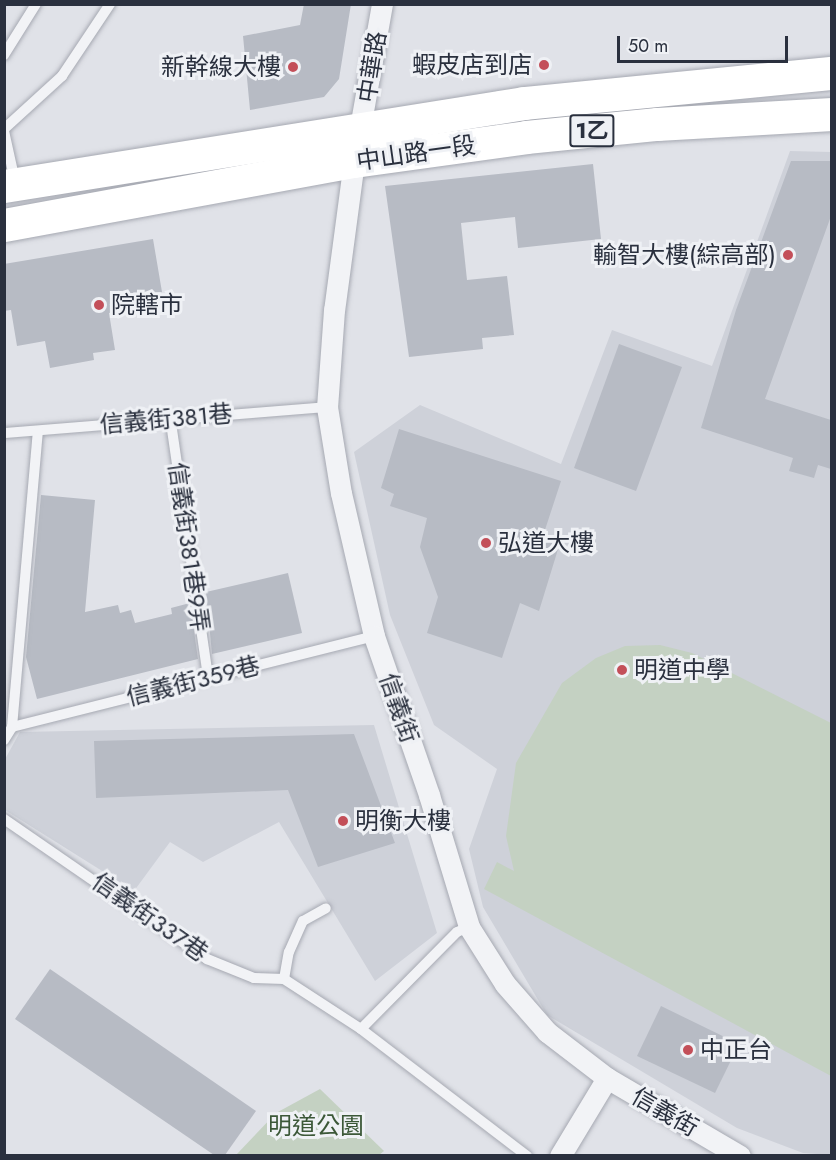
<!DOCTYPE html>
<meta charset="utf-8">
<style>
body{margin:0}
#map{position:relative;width:836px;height:1160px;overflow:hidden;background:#e0e2e8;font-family:Jost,"Noto Sans TC",sans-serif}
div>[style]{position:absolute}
.built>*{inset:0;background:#ced1d9}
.green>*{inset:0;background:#c4d1c2}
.building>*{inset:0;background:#b7bbc4}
.roads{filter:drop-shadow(0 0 2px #a6a9b2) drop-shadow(0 0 2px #a6a9b2)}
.lane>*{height:10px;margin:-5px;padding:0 5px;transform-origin:5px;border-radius:5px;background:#f2f3f6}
.street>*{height:21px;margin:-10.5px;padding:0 10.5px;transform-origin:10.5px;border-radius:10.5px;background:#f2f3f6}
.primary>*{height:33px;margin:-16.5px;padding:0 16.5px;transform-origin:16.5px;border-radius:16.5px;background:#fff}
.dots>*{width:16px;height:16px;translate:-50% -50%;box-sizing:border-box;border:3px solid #eff1f5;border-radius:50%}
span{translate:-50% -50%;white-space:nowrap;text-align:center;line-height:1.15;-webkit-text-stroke:6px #eff1f5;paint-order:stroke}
.shield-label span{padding:2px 4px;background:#eff1f5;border:2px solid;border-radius:4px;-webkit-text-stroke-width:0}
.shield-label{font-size:22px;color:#2a303e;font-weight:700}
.poi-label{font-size:24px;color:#2a303e}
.right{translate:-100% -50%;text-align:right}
.left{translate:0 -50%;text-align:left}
.street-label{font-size:24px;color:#2a303e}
.park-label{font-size:24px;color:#3c5838}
.frame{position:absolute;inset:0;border:6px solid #2a303e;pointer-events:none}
.scale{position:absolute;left:617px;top:36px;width:171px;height:27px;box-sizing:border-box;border:3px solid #2a303e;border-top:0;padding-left:8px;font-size:18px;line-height:21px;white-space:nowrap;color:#2a303e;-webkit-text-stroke:4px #eff1f5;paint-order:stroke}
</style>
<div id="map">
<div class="built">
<div style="clip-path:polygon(790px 151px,831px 152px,831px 1155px,803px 1153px,737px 1128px,547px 1015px,483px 907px,469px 849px,497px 769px,434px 725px,390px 615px,354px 452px,420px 405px,561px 464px,612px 330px,712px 366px)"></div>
<div style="clip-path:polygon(374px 725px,437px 933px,375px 981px,279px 822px,203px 862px,170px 842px,134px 891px,5px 810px,4px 761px,20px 732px)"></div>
</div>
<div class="green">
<div style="clip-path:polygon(660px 645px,692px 653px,831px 723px,831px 1076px,484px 889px,497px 862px,514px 871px,506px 836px,516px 763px,562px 683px,596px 658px,625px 646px)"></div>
<div style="clip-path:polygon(320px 1089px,384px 1151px,379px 1155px,236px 1155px,276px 1113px)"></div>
</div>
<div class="building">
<div style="clip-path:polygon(304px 4px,351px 4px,339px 79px,324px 97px,250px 110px,243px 36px,300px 25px)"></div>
<div style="clip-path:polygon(791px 161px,831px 161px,831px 216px,765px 399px,831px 420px,831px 469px,818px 465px,814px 478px,789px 471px,793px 458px,701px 428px,736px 310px)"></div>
<div style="clip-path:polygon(593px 164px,601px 239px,518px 248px,515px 217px,461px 223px,467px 280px,507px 276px,514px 335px,482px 338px,483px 349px,409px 357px,385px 186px)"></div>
<div style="clip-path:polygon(153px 239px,162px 292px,122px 299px,124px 310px,109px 313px,115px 350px,93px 353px,94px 360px,50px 368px,45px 341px,17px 346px,11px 310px,4px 311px,4px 264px)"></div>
<div style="clip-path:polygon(619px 344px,682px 367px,636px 491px,574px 468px)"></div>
<div style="clip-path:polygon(399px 429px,561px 481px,542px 539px,559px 546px,539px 611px,520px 603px,502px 658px,427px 633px,438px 597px,420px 547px,427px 518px,390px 506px,394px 494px,381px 488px)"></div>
<div style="clip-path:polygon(41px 495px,95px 500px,85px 612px,118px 605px,120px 613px,131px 610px,135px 623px,172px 614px,171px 608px,190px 603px,198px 659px,37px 699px,26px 657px)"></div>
<div style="clip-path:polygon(288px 573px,302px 633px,212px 654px,206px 592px)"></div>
<div style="clip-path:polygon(354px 734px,395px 843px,318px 867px,288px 790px,96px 798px,94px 741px)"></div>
<div style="clip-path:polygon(50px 969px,256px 1111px,225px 1155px,214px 1155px,15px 1019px)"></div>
<div style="clip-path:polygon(661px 1006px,739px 1044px,715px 1093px,637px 1056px)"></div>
</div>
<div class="roads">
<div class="lane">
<div style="left:4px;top:55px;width:60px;rotate:-57.9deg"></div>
<div style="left:4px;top:129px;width:79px;rotate:-42.4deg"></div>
<div style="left:62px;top:76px;width:87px;rotate:-56.3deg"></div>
<div style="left:4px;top:131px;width:51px;rotate:77.6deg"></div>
<div style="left:170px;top:416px;width:264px;rotate:81.7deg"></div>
<div style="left:4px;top:433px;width:324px;rotate:-4.6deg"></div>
<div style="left:12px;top:727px;width:373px;rotate:-14.1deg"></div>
<div style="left:4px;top:740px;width:15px;rotate:-58deg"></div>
<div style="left:12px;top:727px;width:297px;rotate:-85deg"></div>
<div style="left:4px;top:819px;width:247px;rotate:34.6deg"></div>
<div style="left:207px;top:959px;width:51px;rotate:22deg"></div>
<div style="left:254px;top:978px;width:30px;rotate:2deg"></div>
<div style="left:284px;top:979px;width:92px;rotate:33deg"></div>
<div style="left:361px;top:1029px;width:136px;rotate:-45.3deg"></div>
<div style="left:457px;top:932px;width:13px;rotate:-23deg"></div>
<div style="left:284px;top:979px;width:27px;rotate:-80deg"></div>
<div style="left:289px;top:952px;width:34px;rotate:-66deg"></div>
<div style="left:303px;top:921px;width:26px;rotate:-29deg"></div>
<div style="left:361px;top:1029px;width:209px;rotate:37.4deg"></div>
</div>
<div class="street">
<div style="left:382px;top:4px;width:159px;rotate:100.1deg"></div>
<div style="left:354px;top:161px;width:150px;rotate:97.6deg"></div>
<div style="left:334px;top:310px;width:97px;rotate:94.1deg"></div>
<div style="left:327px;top:407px;width:87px;rotate:80.8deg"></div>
<div style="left:341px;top:493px;width:147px;rotate:77deg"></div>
<div style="left:374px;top:636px;width:168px;rotate:70.9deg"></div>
<div style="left:429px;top:795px;width:138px;rotate:73.1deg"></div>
<div style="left:469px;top:927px;width:67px;rotate:57.7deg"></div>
<div style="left:505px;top:984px;width:64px;rotate:48.8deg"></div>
<div style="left:547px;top:1032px;width:76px;rotate:37.5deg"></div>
<div style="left:607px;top:1078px;width:154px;rotate:30.4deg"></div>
<div style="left:560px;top:1156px;width:91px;rotate:-58.9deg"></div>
</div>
<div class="primary">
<div style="left:4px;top:186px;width:527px;rotate:-9.07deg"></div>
<div style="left:524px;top:103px;width:309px;rotate:-5.6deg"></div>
<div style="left:4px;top:225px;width:356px;rotate:-10.4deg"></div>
<div style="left:354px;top:161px;width:174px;rotate:-7.9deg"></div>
<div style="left:526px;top:137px;width:132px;rotate:-5.7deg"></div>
<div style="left:657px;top:124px;width:175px;rotate:-3.3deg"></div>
</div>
</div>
<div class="dots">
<div style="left:544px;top:65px;background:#c34f59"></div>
<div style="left:293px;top:67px;background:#c34f59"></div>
<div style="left:788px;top:255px;background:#c34f59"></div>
<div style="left:99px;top:305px;background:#c34f59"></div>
<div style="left:486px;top:543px;background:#c34f59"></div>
<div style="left:622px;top:670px;background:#c34f59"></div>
<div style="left:343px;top:821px;background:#c34f59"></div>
<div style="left:688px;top:1050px;background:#c34f59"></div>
</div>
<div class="shield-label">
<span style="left:592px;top:131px">1乙</span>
</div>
<div class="poi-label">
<span class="right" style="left:532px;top:65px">蝦皮店到店</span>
<span class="right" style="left:281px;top:67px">新幹線大樓</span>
<span class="right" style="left:776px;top:255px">輸智大樓(綜高部)</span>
<span class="left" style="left:111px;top:305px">院轄市</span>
<span class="left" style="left:498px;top:543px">弘道大樓</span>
<span class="left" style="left:634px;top:670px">明道中學</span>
<span class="left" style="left:355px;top:821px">明衡大樓</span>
<span class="left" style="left:700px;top:1050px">中正台</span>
</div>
<div class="street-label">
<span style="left:372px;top:67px;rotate:-81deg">中華路</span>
<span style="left:416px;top:153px;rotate:-8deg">中山路一段</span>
<span style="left:166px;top:419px;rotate:-5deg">信義街381巷</span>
<span style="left:189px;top:547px;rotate:82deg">信義街381巷9弄</span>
<span style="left:193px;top:681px;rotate:-14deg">信義街359巷</span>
<span style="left:399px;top:708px;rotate:71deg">信義街</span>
<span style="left:150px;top:917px;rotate:35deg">信義街337巷</span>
<span style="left:665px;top:1112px;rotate:30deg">信義街</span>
</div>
<div class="park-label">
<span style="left:316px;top:1126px">明道公園</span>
</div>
<div class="frame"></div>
<div class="scale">50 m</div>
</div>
